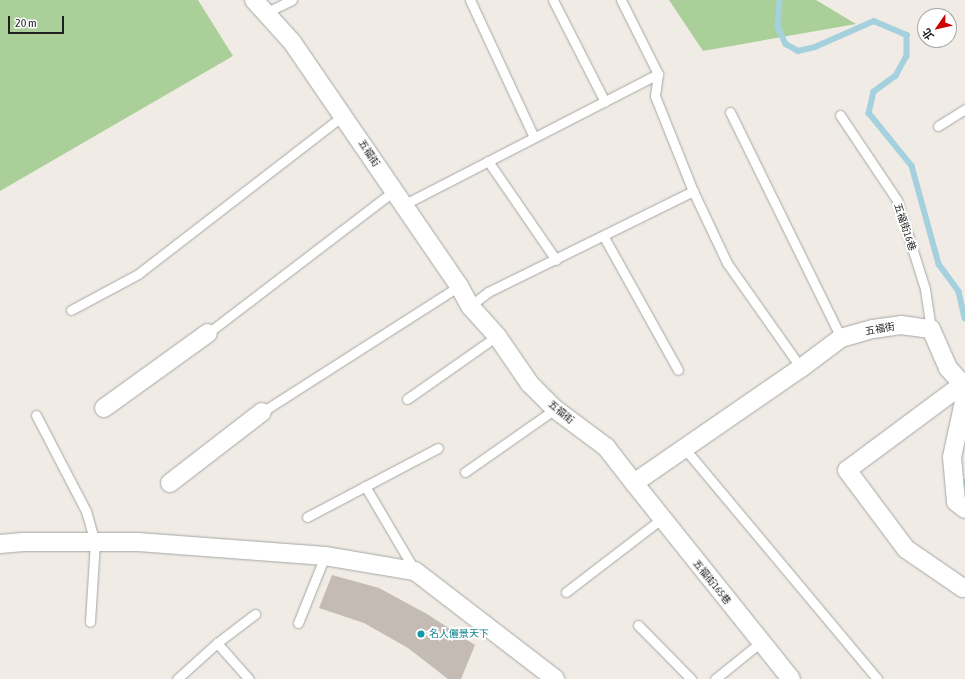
<!DOCTYPE html>
<meta charset="utf-8">
<style>
body{margin:0}
#map{position:relative;width:965px;height:679px;overflow:hidden;background:#f0ece5;font-family:"Asap Condensed","Noto Sans TC",sans-serif}
div>[style]{position:absolute}
.forest>*{inset:0;background:#aacf99}
.stream>*{height:5.5px;margin:-2.75px;padding:0 2.75px;transform-origin:2.75px;border-radius:2.75px;background:#a5d1de}
.building>*{inset:0;background:#c4bbb4}
.roads{filter:drop-shadow(0 0 1px #a6a6a6) drop-shadow(0 0 1px #a6a6a6)}
.service>*{height:9px;margin:-4.5px;padding:0 4.5px;transform-origin:4.5px;border-radius:4.5px;background:#fff}
.minor>*{height:18px;margin:-9px;padding:0 9px;transform-origin:9px;border-radius:9px;background:#fff}
.dots>*{width:11px;height:11px;translate:-50% -50%;box-sizing:border-box;border:2px solid #fff;border-radius:50%}
span{translate:-50% -50%;white-space:nowrap;text-align:center;line-height:1.15;-webkit-text-stroke:4px #fff;paint-order:stroke}
.street-label{font-size:10px;color:#1f1f1f}
.culture-label{font-size:10px;color:#0d838f}
.left{translate:0 -50%;text-align:left}
.north{position:absolute;left:917px;top:8px;width:40px;height:40px;box-sizing:border-box;background:#fff;border:1px solid #a5a5a5;border-radius:50%;rotate:236deg;font-size:11px;font-weight:700;line-height:16px;text-align:center;color:#1f1f1f}
.north::after{content:'';display:block;margin:auto;width:14px;height:18px;background:#cd0002;clip-path:polygon(50% 0,100% 100%,50% 72%,0 100%)}
.scale{position:absolute;left:8px;top:16px;width:56px;height:18px;box-sizing:border-box;border:2px solid #1f1f1f;border-top:0;padding-left:5px;font-size:12px;line-height:14px;white-space:nowrap;color:#1f1f1f;-webkit-text-stroke:3px #fff;paint-order:stroke}
</style>
<div id="map">
<div class="forest">
<div style="clip-path:polygon(0 0,198px 0,233px 56px,0 191px)"></div>
<div style="clip-path:polygon(669px 0,816px 0,856px 24px,703px 51px)"></div>
</div>
<div class="stream">
<div style="left:780px;top:0;width:27px;rotate:94deg"></div>
<div style="left:778px;top:27px;width:19px;rotate:65deg"></div>
<div style="left:786px;top:44px;width:14px;rotate:30deg"></div>
<div style="left:798px;top:51px;width:17px;rotate:-13deg"></div>
<div style="left:815px;top:47px;width:64px;rotate:-23.8deg"></div>
<div style="left:874px;top:21px;width:36px;rotate:23deg"></div>
<div style="left:907px;top:35px;width:21px;rotate:90deg"></div>
<div style="left:907px;top:56px;width:23px;rotate:119deg"></div>
<div style="left:896px;top:76px;width:27px;rotate:144deg"></div>
<div style="left:874px;top:92px;width:22px;rotate:103deg"></div>
<div style="left:869px;top:113px;width:68px;rotate:50.9deg"></div>
<div style="left:912px;top:166px;width:102px;rotate:74.6deg"></div>
<div style="left:939px;top:264px;width:34px;rotate:54deg"></div>
<div style="left:959px;top:292px;width:27px;rotate:77deg"></div>
<div style="left:965px;top:482px;width:1px;rotate:90deg"></div>
</div>
<div class="building">
<div style="clip-path:polygon(332px 575px,379px 588px,427px 614px,475px 645px,461px 679px,448px 679px,408px 648px,364px 623px,319px 608px)"></div>
</div>
<div class="roads">
<div class="service">
<div style="left:470px;top:0;width:151px;rotate:65deg"></div>
<div style="left:553px;top:0;width:114px;rotate:63deg"></div>
<div style="left:621px;top:0;width:83px;rotate:63.4deg"></div>
<div style="left:658px;top:74px;width:22px;rotate:98deg"></div>
<div style="left:655px;top:96px;width:102px;rotate:68.2deg"></div>
<div style="left:693px;top:191px;width:80px;rotate:64.7deg"></div>
<div style="left:727px;top:263px;width:128px;rotate:54.8deg"></div>
<div style="left:265px;top:13px;width:30px;rotate:-26deg"></div>
<div style="left:730px;top:112px;width:252px;rotate:63.8deg"></div>
<div style="left:840px;top:115px;width:102px;rotate:56.2deg"></div>
<div style="left:897px;top:200px;width:93px;rotate:72.5deg"></div>
<div style="left:925px;top:289px;width:40px;rotate:81.5deg"></div>
<div style="left:938px;top:126px;width:32px;rotate:-32deg"></div>
<div style="left:488px;top:161px;width:120px;rotate:55.5deg"></div>
<div style="left:403px;top:205px;width:287px;rotate:-27.2deg"></div>
<div style="left:604px;top:237px;width:152px;rotate:60.9deg"></div>
<div style="left:470px;top:306px;width:23px;rotate:-38deg"></div>
<div style="left:488px;top:292px;width:229px;rotate:-26.2deg"></div>
<div style="left:71px;top:310px;width:76px;rotate:-28.2deg"></div>
<div style="left:138px;top:274px;width:260px;rotate:-37.7deg"></div>
<div style="left:208px;top:333px;width:234px;rotate:-37.4deg"></div>
<div style="left:407px;top:399px;width:110px;rotate:-35deg"></div>
<div style="left:262px;top:412px;width:234px;rotate:-32.6deg"></div>
<div style="left:36px;top:415px;width:108px;rotate:62.5deg"></div>
<div style="left:86px;top:511px;width:32px;rotate:74deg"></div>
<div style="left:95px;top:542px;width:80px;rotate:93.6deg"></div>
<div style="left:685px;top:449px;width:300px;rotate:50.1deg"></div>
<div style="left:465px;top:472px;width:110px;rotate:-35deg"></div>
<div style="left:365px;top:486px;width:99px;rotate:59.5deg"></div>
<div style="left:307px;top:517px;width:148px;rotate:-27.8deg"></div>
<div style="left:566px;top:592px;width:120px;rotate:-37.5deg"></div>
<div style="left:298px;top:623px;width:72px;rotate:-68.1deg"></div>
<div style="left:638px;top:625px;width:76px;rotate:45.5deg"></div>
<div style="left:217px;top:643px;width:48px;rotate:-37.3deg"></div>
<div style="left:177px;top:679px;width:54px;rotate:-42deg"></div>
<div style="left:217px;top:643px;width:48px;rotate:48.4deg"></div>
<div style="left:715px;top:679px;width:59px;rotate:-38.8deg"></div>
</div>
<div class="minor">
<div style="left:254px;top:0;width:57px;rotate:47.9deg"></div>
<div style="left:292px;top:42px;width:296px;rotate:55.6deg"></div>
<div style="left:459px;top:286px;width:23px;rotate:61deg"></div>
<div style="left:470px;top:306px;width:40px;rotate:48deg"></div>
<div style="left:497px;top:336px;width:58px;rotate:55.5deg"></div>
<div style="left:530px;top:384px;width:35px;rotate:45deg"></div>
<div style="left:555px;top:409px;width:64px;rotate:36.7deg"></div>
<div style="left:606px;top:447px;width:46px;rotate:52.1deg"></div>
<div style="left:634px;top:483px;width:203px;rotate:-34.6deg"></div>
<div style="left:801px;top:368px;width:50px;rotate:-36.9deg"></div>
<div style="left:841px;top:338px;width:33px;rotate:-16deg"></div>
<div style="left:873px;top:329px;width:28px;rotate:-8deg"></div>
<div style="left:901px;top:325px;width:30px;rotate:8deg"></div>
<div style="left:931px;top:329px;width:43px;rotate:66.4deg"></div>
<div style="left:948px;top:368px;width:25px;rotate:48deg"></div>
<div style="left:963px;top:384px;width:144px;rotate:143.4deg"></div>
<div style="left:847px;top:470px;width:99px;rotate:53.2deg"></div>
<div style="left:906px;top:549px;width:69px;rotate:34.4deg"></div>
<div style="left:965px;top:397px;width:61px;rotate:102.2deg"></div>
<div style="left:952px;top:457px;width:45px;rotate:84.9deg"></div>
<div style="left:956px;top:502px;width:11px;rotate:38deg"></div>
<div style="left:104px;top:408px;width:128px;rotate:-35.8deg"></div>
<div style="left:170px;top:483px;width:116px;rotate:-37.7deg"></div>
<div style="left:634px;top:483px;width:251px;rotate:51.3deg"></div>
<div style="left:0;top:544px;width:23px;rotate:-5deg"></div>
<div style="left:23px;top:542px;width:115px"></div>
<div style="left:138px;top:542px;width:188px;rotate:4.3deg"></div>
<div style="left:325px;top:556px;width:91px;rotate:9.5deg"></div>
<div style="left:415px;top:571px;width:177px;rotate:37.6deg"></div>
</div>
</div>
<div class="dots">
<div style="left:421px;top:634px;background:#0f9aa8"></div>
</div>
<div class="street-label">
<span style="left:369px;top:153px;rotate:57deg">五福街</span>
<span style="left:905px;top:227px;rotate:72deg">五福街16巷</span>
<span style="left:880px;top:329px;rotate:-10deg">五福街</span>
<span style="left:561px;top:412px;rotate:40deg">五福街</span>
<span style="left:712px;top:582px;rotate:51deg">五福街165巷</span>
</div>
<div class="culture-label">
<span class="left" style="left:429px;top:634px">名人儷景天下</span>
</div>
<div class="north">北</div>
<div class="scale">20 m</div>
</div>
